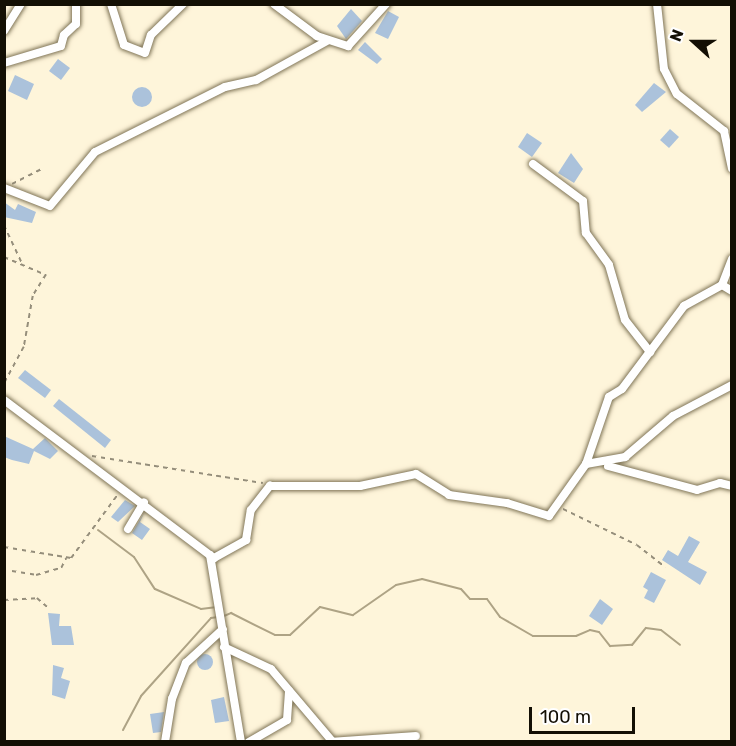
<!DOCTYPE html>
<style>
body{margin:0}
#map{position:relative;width:736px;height:746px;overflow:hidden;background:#fef5da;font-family:Rubik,sans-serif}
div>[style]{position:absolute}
.stream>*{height:2px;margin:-1px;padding:0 1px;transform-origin:1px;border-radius:1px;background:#aea385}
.building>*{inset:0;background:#abc2db}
.round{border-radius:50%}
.path>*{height:1.5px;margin-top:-0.75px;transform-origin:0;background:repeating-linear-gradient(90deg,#958e7b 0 4.5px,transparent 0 9px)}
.roads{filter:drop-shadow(0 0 2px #807557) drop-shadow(0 0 2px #807557)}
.minor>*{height:8px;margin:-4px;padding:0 4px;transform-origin:4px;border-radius:4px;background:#fff}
span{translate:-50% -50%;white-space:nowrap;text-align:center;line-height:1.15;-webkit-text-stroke:4.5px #fff;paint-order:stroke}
.frame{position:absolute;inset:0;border:6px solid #130f04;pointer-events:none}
.north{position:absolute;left:664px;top:12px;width:60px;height:60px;-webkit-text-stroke:4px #fff;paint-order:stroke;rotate:291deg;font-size:16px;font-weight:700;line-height:24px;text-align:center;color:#130f04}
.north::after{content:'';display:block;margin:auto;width:21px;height:27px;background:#130f04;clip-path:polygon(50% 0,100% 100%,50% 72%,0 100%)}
.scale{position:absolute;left:529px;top:707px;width:106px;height:27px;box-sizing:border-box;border:3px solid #130f04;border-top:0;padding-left:8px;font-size:18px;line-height:21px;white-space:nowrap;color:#130f04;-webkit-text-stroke:4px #fff;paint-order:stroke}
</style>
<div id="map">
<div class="stream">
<div style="left:98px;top:530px;width:45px;rotate:36.9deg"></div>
<div style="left:134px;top:557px;width:38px;rotate:57deg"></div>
<div style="left:155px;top:589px;width:50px;rotate:23.5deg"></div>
<div style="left:201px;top:609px;width:16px;rotate:-7deg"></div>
<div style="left:224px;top:616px;width:8px;rotate:-23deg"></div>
<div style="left:231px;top:613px;width:49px;rotate:26.6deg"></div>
<div style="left:275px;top:635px;width:15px"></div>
<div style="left:290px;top:635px;width:41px;rotate:-43deg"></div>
<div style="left:320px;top:607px;width:34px;rotate:14deg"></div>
<div style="left:353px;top:615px;width:52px;rotate:-34.9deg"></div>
<div style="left:396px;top:585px;width:27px;rotate:-13deg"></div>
<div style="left:422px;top:579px;width:40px;rotate:14.4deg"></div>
<div style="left:461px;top:589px;width:13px;rotate:48deg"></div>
<div style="left:470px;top:599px;width:17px"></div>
<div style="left:487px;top:599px;width:22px;rotate:54deg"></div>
<div style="left:500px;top:617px;width:38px;rotate:30deg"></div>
<div style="left:533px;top:636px;width:43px"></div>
<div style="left:576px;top:636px;width:15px;rotate:-23deg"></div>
<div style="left:590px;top:630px;width:9px;rotate:13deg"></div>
<div style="left:599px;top:632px;width:18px;rotate:52deg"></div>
<div style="left:610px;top:646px;width:22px;rotate:-3deg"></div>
<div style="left:632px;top:645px;width:22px;rotate:-51deg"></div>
<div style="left:646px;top:628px;width:15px;rotate:8deg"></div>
<div style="left:661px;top:630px;width:24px;rotate:38deg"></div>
<div style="left:123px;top:730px;width:38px;rotate:-62deg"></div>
<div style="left:141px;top:696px;width:105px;rotate:-48.1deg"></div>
<div style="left:211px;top:618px;width:7px;rotate:-8deg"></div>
</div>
<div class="building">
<div style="clip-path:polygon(351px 9px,362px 21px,346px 39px,337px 26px)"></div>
<div style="clip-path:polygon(388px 11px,399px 17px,388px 39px,375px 33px)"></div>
<div style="clip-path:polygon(365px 42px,382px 59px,377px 64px,358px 50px)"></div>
<div style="clip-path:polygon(58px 59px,70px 68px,61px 80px,49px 71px)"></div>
<div style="clip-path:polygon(15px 75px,34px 84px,27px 100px,8px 91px)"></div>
<div style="clip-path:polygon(654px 83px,666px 92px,642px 112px,635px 105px)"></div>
<div class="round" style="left:132px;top:87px;width:20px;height:20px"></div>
<div style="clip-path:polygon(670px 129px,679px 137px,669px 148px,660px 140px)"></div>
<div style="clip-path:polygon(527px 133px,542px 143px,532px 157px,518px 147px)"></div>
<div style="clip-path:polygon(571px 153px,583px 169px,574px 183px,558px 173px)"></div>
<div style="clip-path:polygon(4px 202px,15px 210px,18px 204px,36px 212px,32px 223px,4px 217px)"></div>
<div style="clip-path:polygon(25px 370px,51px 390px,45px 398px,18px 378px)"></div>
<div style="clip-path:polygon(59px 399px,111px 440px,105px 448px,53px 406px)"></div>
<div style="clip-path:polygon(4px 436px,33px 449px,45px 438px,58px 451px,50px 459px,34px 451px,29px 464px,12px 460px,4px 457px)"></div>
<div style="clip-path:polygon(125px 500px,135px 506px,118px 522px,111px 517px)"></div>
<div style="clip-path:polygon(144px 513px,140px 522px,150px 529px,142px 540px,132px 533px)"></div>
<div style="clip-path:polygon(689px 536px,700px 542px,688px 562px,707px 572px,700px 585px,662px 560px,668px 550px,678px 556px)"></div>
<div style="clip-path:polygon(651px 572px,666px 580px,654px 603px,644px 598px,648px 590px,643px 587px)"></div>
<div style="clip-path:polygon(600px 599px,613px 609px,602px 625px,589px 616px)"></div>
<div style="clip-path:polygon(48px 613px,60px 614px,59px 626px,71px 626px,74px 645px,52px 645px)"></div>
<div class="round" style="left:197px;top:654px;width:16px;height:16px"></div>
<div style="clip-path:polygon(53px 665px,64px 668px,61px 678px,70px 681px,65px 699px,52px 695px)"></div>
<div style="clip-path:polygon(224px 697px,229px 721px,215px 723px,211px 700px)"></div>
<div style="clip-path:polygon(164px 712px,161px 732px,153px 733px,150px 714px)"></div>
</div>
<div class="path">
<div style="left:12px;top:184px;width:33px;rotate:-27deg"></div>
<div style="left:4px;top:225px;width:42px;rotate:64.7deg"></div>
<div style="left:4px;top:257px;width:46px;rotate:23.2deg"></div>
<div style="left:46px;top:275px;width:25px;rotate:122deg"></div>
<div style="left:33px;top:296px;width:52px;rotate:100deg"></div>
<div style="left:24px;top:347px;width:42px;rotate:118.4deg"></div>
<div style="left:92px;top:456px;width:173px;rotate:9deg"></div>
<div style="left:563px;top:509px;width:82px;rotate:25.9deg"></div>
<div style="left:637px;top:545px;width:36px;rotate:38deg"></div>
<div style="left:4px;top:547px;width:68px;rotate:9.3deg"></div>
<div style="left:71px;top:558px;width:79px;rotate:-53.7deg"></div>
<div style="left:12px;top:571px;width:24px;rotate:9deg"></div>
<div style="left:36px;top:575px;width:26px;rotate:-16deg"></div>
<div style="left:61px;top:568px;width:11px;rotate:-63deg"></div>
<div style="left:4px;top:600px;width:33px;rotate:-3deg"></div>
<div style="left:37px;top:598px;width:18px;rotate:41deg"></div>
</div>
<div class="roads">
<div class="minor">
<div style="left:111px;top:4px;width:43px;rotate:72.4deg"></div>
<div style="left:124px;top:45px;width:22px;rotate:21deg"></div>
<div style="left:145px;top:53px;width:19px;rotate:-72deg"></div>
<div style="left:151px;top:35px;width:45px;rotate:-44.1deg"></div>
<div style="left:274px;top:4px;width:54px;rotate:36.7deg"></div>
<div style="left:317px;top:36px;width:33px;rotate:18deg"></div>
<div style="left:348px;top:46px;width:57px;rotate:-47.9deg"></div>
<div style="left:657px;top:4px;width:65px;rotate:83.9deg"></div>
<div style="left:664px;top:69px;width:28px;rotate:63deg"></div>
<div style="left:677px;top:94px;width:60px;rotate:38.2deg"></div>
<div style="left:724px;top:131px;width:38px;rotate:78deg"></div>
<div style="left:4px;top:31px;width:32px;rotate:-58deg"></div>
<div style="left:4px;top:63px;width:59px;rotate:-16.6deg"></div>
<div style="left:61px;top:46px;width:11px;rotate:-75deg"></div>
<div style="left:64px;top:35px;width:16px;rotate:-43deg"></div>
<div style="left:76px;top:24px;width:20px;rotate:-90deg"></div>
<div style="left:533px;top:164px;width:62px;rotate:36.5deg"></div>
<div style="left:583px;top:201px;width:32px;rotate:85deg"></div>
<div style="left:586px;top:233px;width:39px;rotate:54deg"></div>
<div style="left:609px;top:265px;width:57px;rotate:73.8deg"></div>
<div style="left:625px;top:320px;width:41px;rotate:52deg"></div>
<div style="left:4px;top:188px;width:49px;rotate:21.4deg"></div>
<div style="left:50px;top:206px;width:70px;rotate:-50.2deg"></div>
<div style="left:95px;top:152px;width:145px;rotate:-26.6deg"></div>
<div style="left:225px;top:87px;width:32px;rotate:-13deg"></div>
<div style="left:256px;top:80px;width:81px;rotate:-28.8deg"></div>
<div style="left:722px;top:285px;width:12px;rotate:31deg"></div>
<div style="left:4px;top:400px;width:263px;rotate:37deg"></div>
<div style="left:214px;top:558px;width:37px;rotate:-29deg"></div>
<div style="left:246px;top:540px;width:30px;rotate:-81deg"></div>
<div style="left:251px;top:510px;width:31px;rotate:-52deg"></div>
<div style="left:270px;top:486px;width:90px"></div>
<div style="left:360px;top:486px;width:57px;rotate:-12.1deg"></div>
<div style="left:416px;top:474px;width:39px;rotate:32deg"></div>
<div style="left:449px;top:495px;width:59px;rotate:7.9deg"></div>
<div style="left:507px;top:503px;width:44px;rotate:17.2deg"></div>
<div style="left:549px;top:516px;width:64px;rotate:-54.6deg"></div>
<div style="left:586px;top:464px;width:71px;rotate:-71.1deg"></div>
<div style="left:609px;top:397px;width:15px;rotate:-32deg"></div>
<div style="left:622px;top:389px;width:104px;rotate:-53.2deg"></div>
<div style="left:684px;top:306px;width:43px;rotate:-28.9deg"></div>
<div style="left:722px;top:285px;width:28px;rotate:-69deg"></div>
<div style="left:586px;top:464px;width:40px;rotate:-10deg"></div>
<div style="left:625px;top:457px;width:63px;rotate:-40.5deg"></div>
<div style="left:673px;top:416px;width:67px;rotate:-27.7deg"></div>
<div style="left:608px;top:466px;width:92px;rotate:15.1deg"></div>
<div style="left:697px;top:490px;width:24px;rotate:-17deg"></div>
<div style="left:720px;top:483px;width:12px;rotate:14deg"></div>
<div style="left:128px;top:529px;width:31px;rotate:-59deg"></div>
<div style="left:210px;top:555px;width:190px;rotate:80.6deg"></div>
<div style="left:224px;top:647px;width:52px;rotate:25.1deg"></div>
<div style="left:271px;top:669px;width:96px;rotate:49.7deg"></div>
<div style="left:165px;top:742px;width:44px;rotate:-80.8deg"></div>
<div style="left:172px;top:699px;width:39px;rotate:-69deg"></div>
<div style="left:186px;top:663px;width:50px;rotate:-42.6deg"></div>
<div style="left:249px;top:742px;width:44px;rotate:-30.1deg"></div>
<div style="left:287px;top:720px;width:29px;rotate:-86deg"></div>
<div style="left:330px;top:742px;width:86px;rotate:-4deg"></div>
</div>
</div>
<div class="frame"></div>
<div class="north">N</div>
<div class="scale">100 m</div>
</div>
